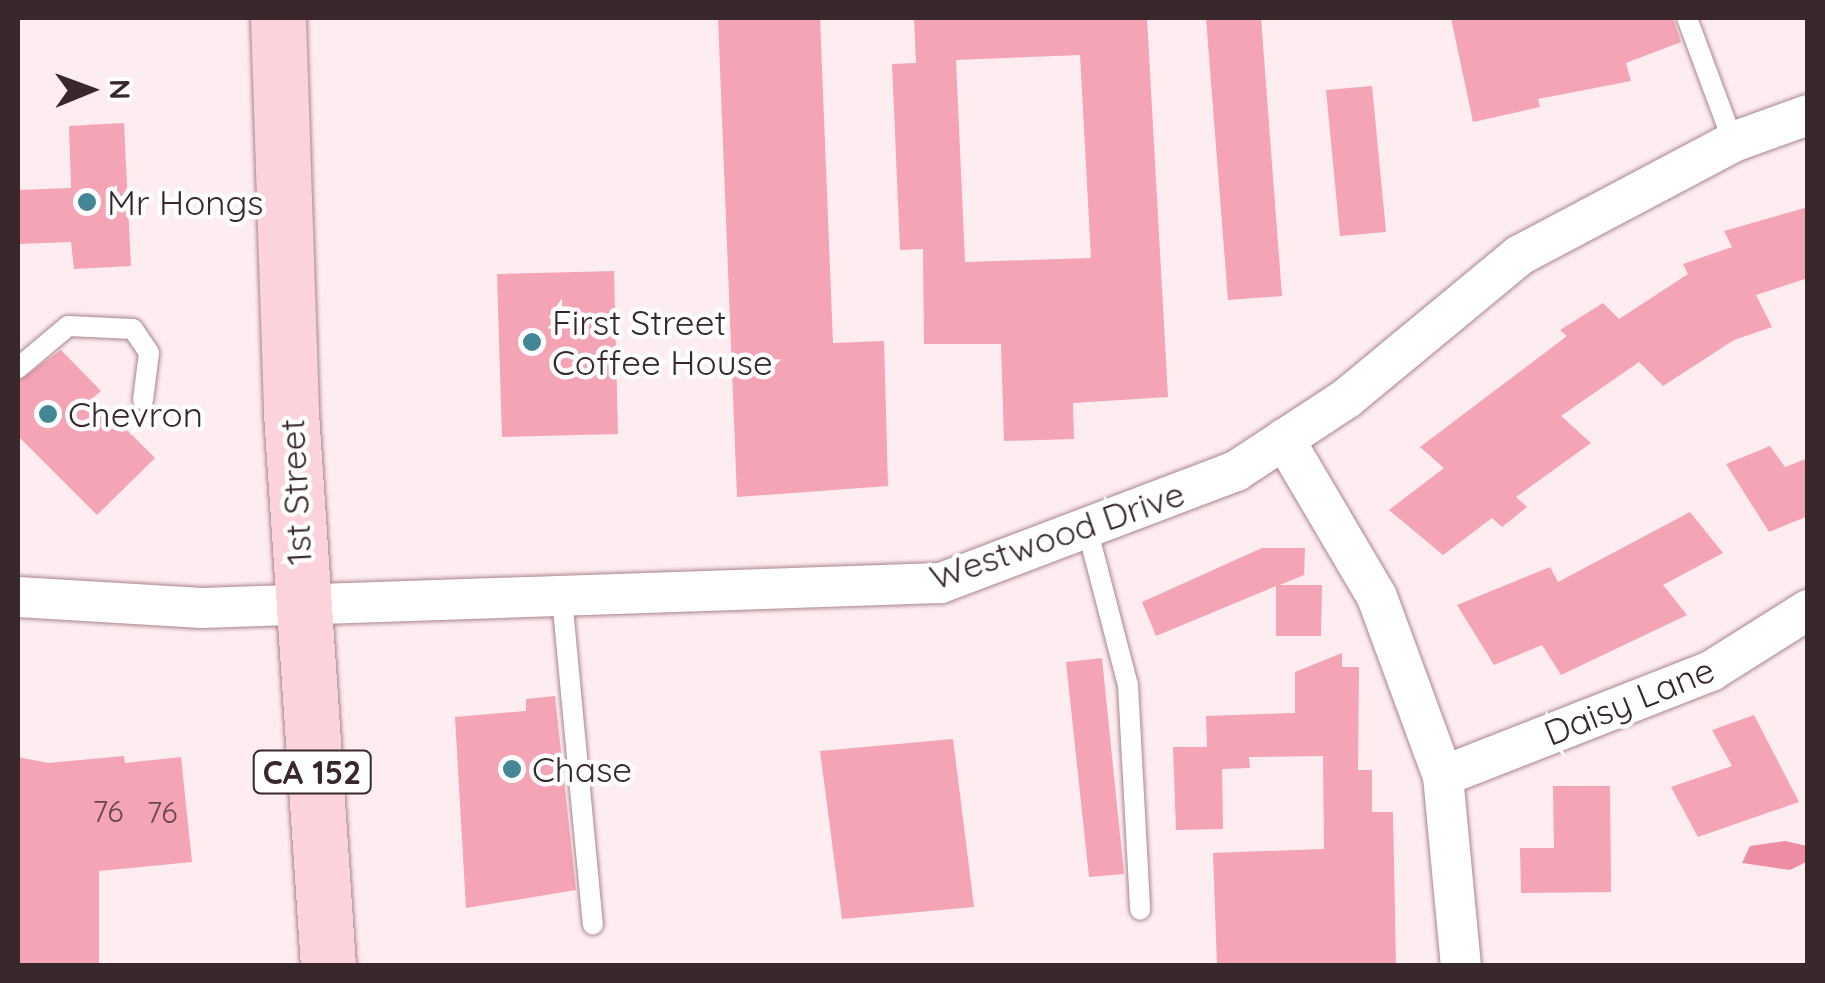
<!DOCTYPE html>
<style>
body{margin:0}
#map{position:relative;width:1825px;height:983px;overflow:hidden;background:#feedf0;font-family:Quicksand,sans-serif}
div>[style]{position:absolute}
.water>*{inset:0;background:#ee8ca3}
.building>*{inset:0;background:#f4a4b5}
.roads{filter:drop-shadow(0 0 2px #aa848c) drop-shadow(0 0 2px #aa848c)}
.service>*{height:20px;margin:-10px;padding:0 10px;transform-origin:10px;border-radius:10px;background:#fff}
.minor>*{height:40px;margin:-20px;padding:0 20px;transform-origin:20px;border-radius:20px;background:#fff}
.primary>*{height:55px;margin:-27.5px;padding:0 27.5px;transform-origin:27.5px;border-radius:27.5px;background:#fcd3db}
.dots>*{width:28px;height:28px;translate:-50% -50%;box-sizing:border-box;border:5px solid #fff;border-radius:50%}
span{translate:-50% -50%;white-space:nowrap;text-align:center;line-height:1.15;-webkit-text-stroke:9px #fff;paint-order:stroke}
.number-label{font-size:30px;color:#67474e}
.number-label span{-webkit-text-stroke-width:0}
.shield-label span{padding:2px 8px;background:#fff;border:2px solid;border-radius:8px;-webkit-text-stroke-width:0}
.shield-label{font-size:32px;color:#38282b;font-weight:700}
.poi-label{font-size:35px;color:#38282b}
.left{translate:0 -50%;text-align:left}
.street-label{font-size:35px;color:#38282b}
.frame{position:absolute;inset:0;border:20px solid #38282b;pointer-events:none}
.north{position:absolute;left:40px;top:40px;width:100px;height:100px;-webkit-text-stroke:8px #fff;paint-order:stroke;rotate:89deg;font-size:28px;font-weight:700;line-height:40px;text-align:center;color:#38282b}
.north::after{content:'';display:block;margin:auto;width:35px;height:45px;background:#38282b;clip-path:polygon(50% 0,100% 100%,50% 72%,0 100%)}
</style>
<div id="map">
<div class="water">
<div style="clip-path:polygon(1785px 841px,1807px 846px,1806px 862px,1790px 870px,1742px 863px,1750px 846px)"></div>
</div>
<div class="building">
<div style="clip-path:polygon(718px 18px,820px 18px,833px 343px,884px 341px,888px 486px,737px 497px)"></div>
<div style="clip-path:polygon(evenodd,914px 18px,1147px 18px,1168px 397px,1073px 403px,1074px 439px,1004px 441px,1001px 344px,924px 344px,923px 249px,900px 250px,892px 64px,916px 63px,914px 18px,1080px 55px,1091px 258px,965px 262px,956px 60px,1080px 55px)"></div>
<div style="clip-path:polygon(1206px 18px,1261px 18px,1282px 296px,1228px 300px)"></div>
<div style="clip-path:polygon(1451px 18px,1673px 18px,1681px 42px,1626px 63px,1631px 81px,1538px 99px,1540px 107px,1473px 122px)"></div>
<div style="clip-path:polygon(1372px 86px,1386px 232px,1340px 236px,1326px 90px)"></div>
<div style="clip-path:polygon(124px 123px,131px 266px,74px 269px,71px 242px,18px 244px,18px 190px,71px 188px,69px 126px)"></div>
<div style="clip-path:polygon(1808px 207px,1808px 278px,1756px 295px,1772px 327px,1734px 340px,1663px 386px,1639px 362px,1561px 416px,1591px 443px,1516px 497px,1527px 507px,1502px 527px,1492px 518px,1443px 555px,1389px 510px,1444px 468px,1420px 447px,1567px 336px,1560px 330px,1603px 303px,1619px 319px,1688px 274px,1683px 264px,1732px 247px,1724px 231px)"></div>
<div style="clip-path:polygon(614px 271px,618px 434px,502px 437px,497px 274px)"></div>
<div style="clip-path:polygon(61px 350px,101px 391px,94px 397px,155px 458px,97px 515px,18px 436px,18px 381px)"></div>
<div style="clip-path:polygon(1770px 446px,1785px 467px,1808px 458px,1808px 516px,1769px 532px,1726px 464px)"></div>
<div style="clip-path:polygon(1690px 512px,1723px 553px,1663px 585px,1687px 615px,1561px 675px,1542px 645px,1494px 665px,1457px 605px,1550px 567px,1558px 582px)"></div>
<div style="clip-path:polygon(1262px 548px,1305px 548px,1304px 575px,1280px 585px,1322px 585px,1321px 636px,1276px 636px,1276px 586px,1156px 636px,1142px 602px)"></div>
<div style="clip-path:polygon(1342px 653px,1342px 667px,1359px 667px,1358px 770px,1372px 770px,1372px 812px,1393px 812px,1396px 966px,1217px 966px,1213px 853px,1324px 849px,1323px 756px,1249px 757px,1250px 768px,1222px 769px,1223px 829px,1176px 830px,1173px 747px,1207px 747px,1206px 716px,1295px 713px,1295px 672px)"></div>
<div style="clip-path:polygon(1102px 658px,1124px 874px,1089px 877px,1066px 662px)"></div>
<div style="clip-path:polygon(555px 696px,576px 890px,466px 908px,455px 717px,526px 711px,526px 699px)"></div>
<div style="clip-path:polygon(1754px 715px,1799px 802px,1698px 837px,1671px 787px,1732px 766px,1712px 730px)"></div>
<div style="clip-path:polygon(953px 739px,974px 907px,842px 919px,820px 751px)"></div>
<div style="clip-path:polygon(124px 756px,125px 763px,181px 757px,192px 862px,99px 871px,99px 966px,18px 966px,18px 757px,48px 763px)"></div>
<div style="clip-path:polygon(1553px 786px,1610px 786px,1611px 892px,1521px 893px,1520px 848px,1554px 848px)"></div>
</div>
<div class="roads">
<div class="service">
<div style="left:1687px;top:18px;width:132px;rotate:69.6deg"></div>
<div style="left:18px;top:368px;width:65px;rotate:-40deg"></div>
<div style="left:68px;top:326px;width:65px;rotate:2.6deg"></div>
<div style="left:133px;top:329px;width:29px;rotate:56deg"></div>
<div style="left:149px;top:353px;width:47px;rotate:97.3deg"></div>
<div style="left:1087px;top:528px;width:162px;rotate:75.4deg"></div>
<div style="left:1128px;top:685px;width:225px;rotate:86.9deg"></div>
<div style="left:562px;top:598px;width:328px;rotate:84.6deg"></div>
</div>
<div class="minor">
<div style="left:1284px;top:439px;width:183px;rotate:59.5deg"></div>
<div style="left:1377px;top:597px;width:191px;rotate:69.8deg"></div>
<div style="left:1443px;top:776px;width:191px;rotate:84.6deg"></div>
<div style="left:18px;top:597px;width:184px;rotate:3.4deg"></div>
<div style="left:202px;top:608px;width:739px;rotate:-1.94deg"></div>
<div style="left:941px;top:583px;width:316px;rotate:-20.8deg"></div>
<div style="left:1236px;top:471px;width:133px;rotate:-33.3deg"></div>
<div style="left:1347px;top:398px;width:224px;rotate:-39.6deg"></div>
<div style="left:1520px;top:255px;width:241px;rotate:-27.9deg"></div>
<div style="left:1733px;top:142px;width:80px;rotate:-19.8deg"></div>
<div style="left:1443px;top:776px;width:288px;rotate:-21.4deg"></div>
<div style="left:1711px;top:671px;width:115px;rotate:-32.2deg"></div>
</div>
<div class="primary">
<div style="left:278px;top:18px;width:395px;rotate:88.1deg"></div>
<div style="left:291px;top:413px;width:554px;rotate:86.17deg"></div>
</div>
</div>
<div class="dots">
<div style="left:87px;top:202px;background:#438696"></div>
<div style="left:532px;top:342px;background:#438696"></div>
<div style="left:48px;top:414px;background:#438696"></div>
<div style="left:512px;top:769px;background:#438696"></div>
</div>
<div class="number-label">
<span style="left:108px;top:811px">76</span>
<span style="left:162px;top:812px">76</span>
</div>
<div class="shield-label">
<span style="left:312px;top:772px">CA 152</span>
</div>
<div class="poi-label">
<span class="left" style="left:107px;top:202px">Mr Hongs</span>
<span class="left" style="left:552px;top:342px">First Street<br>Coffee House</span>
<span class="left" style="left:68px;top:414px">Chevron</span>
<span class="left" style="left:532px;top:769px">Chase</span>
</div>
<div class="street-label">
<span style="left:295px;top:492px;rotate:-93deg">1st Street</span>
<span style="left:1057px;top:535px;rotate:-19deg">Westwood Drive</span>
<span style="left:1629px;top:701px;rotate:-22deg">Daisy Lane</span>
</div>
<div class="frame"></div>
<div class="north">N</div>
</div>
